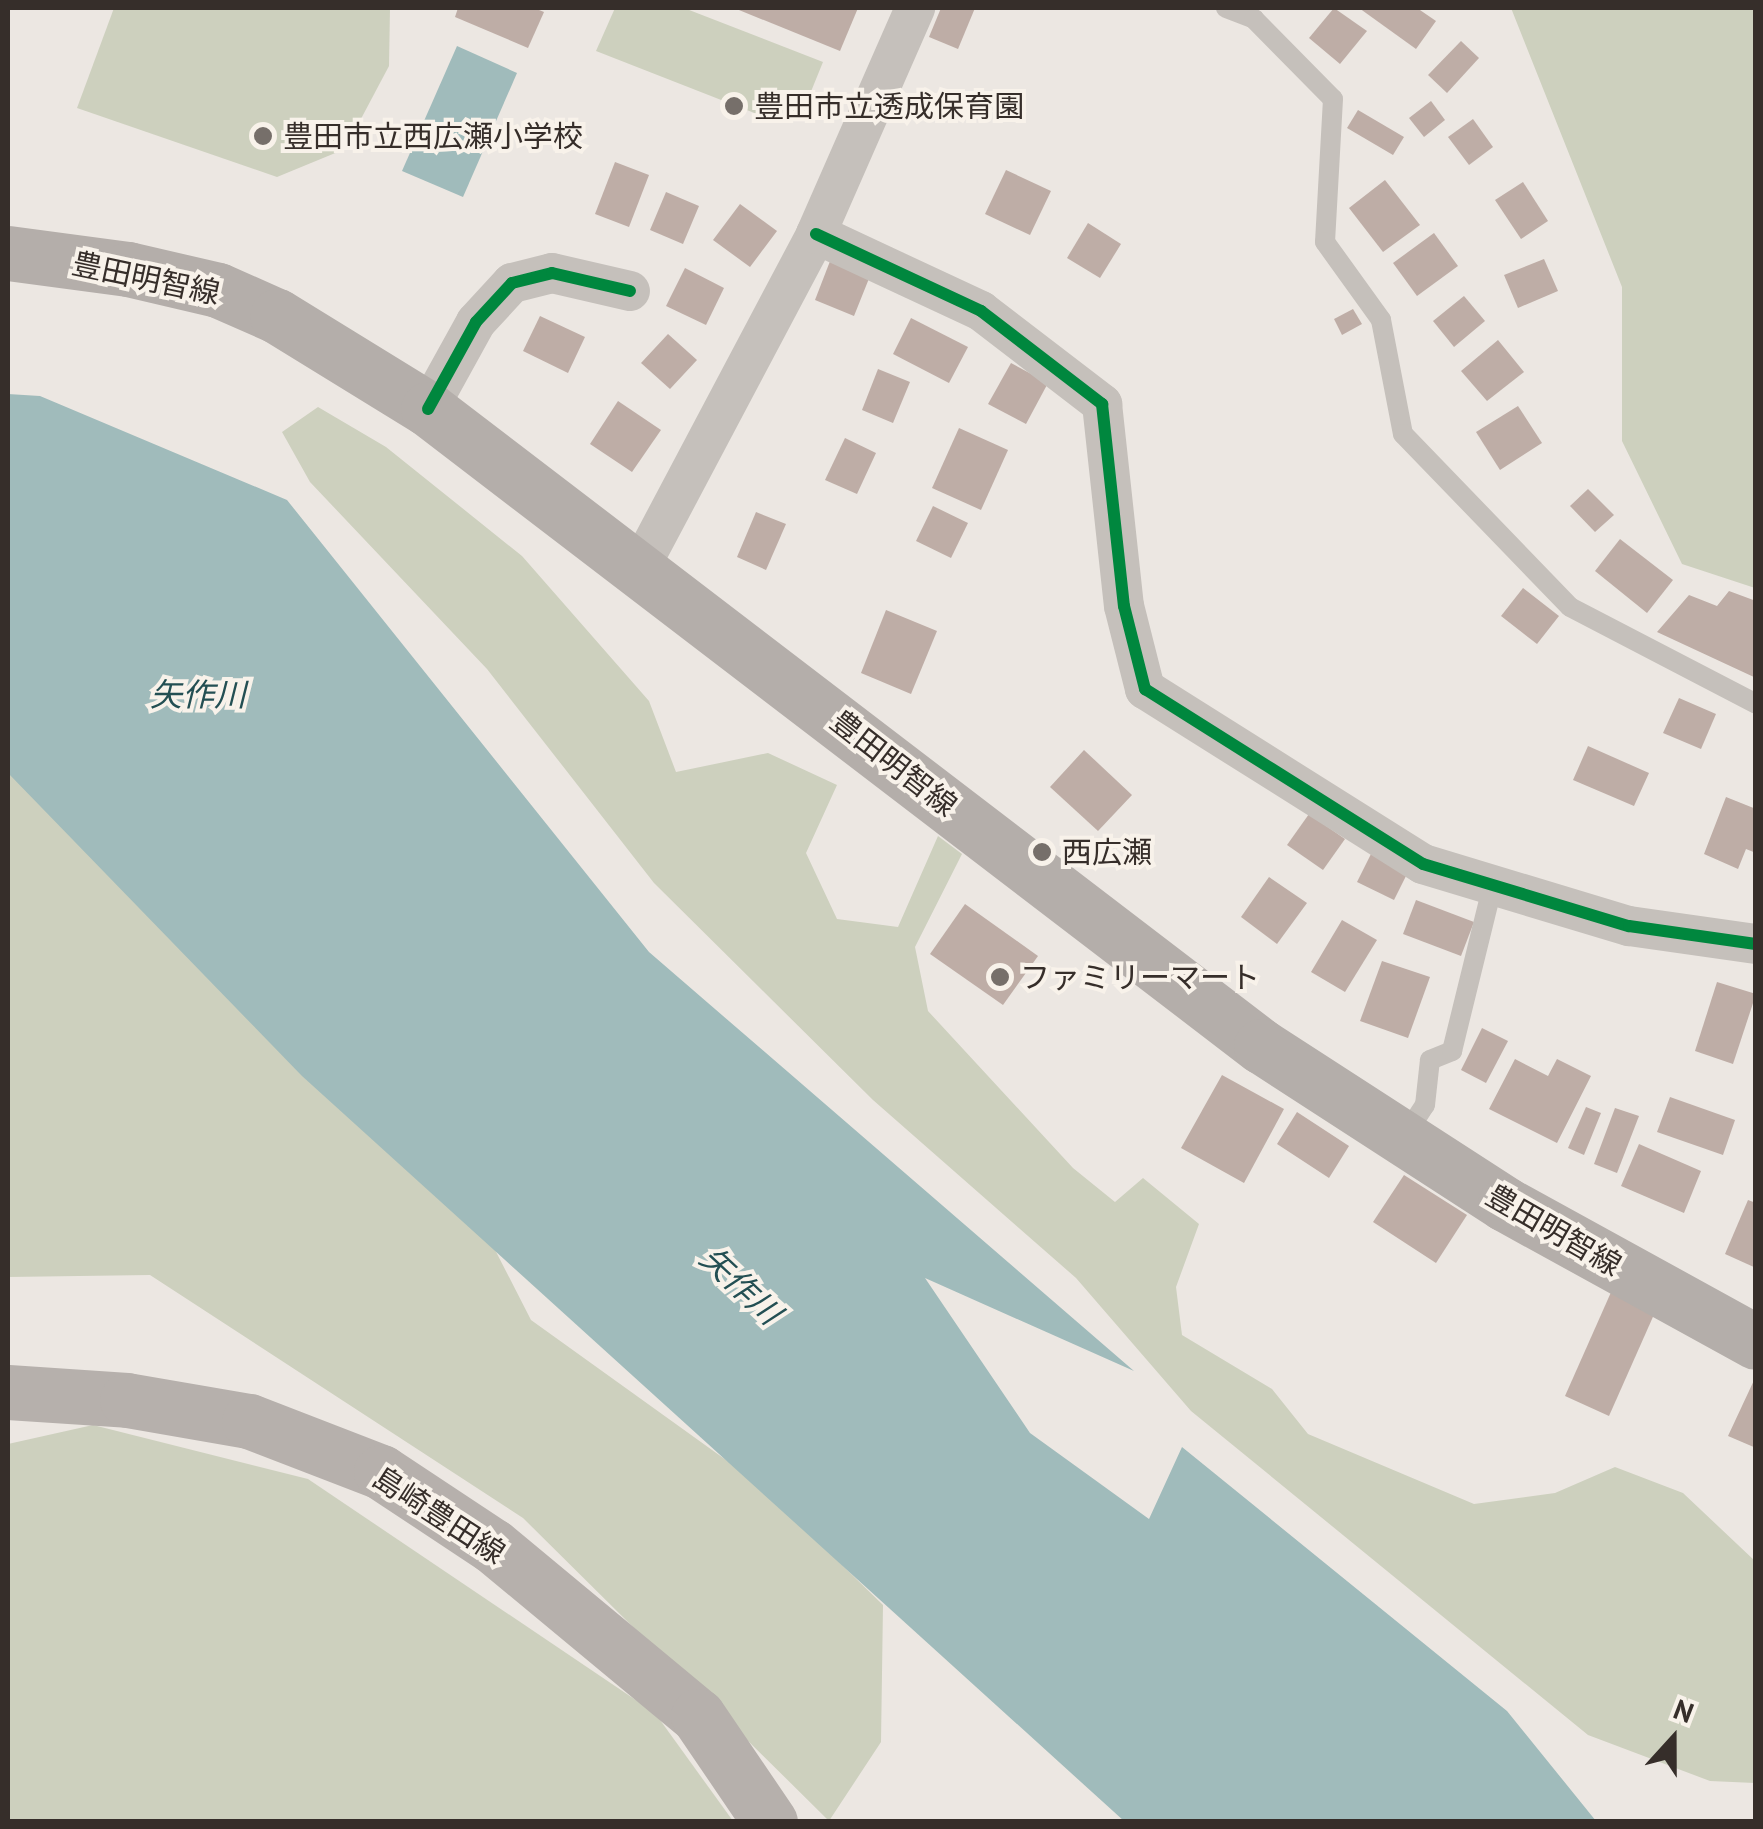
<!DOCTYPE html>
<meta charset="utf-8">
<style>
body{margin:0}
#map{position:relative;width:1763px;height:1829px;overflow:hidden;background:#ece7e2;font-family:"PT Sans","Noto Sans JP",sans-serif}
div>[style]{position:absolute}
.green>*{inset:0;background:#cdd0be}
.water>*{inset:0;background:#a0bbbb}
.building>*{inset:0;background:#beada6}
.service>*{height:20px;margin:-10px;padding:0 10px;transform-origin:10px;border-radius:10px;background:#c5c0bb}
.minor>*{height:40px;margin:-20px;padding:0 20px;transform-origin:20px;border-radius:20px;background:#c5c0bb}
.secondary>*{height:55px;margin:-27.5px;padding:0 27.5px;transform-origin:27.5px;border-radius:27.5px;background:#b6b0ac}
.primary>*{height:55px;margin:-27.5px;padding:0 27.5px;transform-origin:27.5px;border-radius:27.5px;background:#b4aeaa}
.cycleway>*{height:12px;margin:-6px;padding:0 6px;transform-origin:6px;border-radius:6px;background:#00873e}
.dots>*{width:28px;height:28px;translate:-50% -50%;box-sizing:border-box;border:5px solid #f8f2ea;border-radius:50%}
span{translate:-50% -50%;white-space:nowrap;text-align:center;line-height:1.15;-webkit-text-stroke:8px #f8f2ea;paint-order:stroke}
.poi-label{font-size:30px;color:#362e2a}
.left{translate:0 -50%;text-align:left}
.street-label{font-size:30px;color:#362e2a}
.water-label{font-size:32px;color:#234f53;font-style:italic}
.frame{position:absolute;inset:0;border:10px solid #362e2a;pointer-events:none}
.north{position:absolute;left:1623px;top:1689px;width:100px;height:100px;-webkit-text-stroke:8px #f8f2ea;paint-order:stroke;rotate:21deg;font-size:28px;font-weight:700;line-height:40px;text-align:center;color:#362e2a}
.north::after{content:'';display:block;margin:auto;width:35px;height:45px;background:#362e2a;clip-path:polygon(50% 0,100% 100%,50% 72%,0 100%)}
</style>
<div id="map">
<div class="green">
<div style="clip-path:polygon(114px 8px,390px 8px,389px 66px,345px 149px,277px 177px,77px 108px)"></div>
<div style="clip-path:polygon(615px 8px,684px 8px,823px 62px,799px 121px,772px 120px,596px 51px)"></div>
<div style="clip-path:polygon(1511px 8px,1755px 8px,1755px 588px,1682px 564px,1622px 441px,1622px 287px)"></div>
<div style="clip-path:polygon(318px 407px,386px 447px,522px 556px,649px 701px,676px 772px,768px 753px,837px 785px,806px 853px,837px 919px,898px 927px,938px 836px,962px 854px,915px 947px,928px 1011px,1073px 1168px,1115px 1202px,1143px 1178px,1199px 1224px,1176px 1287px,1182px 1335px,1272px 1389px,1308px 1434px,1474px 1504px,1555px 1493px,1615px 1467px,1683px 1493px,1755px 1561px,1755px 1783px,1710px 1781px,1588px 1735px,1191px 1411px,1076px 1278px,873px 1100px,654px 883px,487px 669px,310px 482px,282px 432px)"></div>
<div style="clip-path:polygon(8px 682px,449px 1160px,531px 1320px,758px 1483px,883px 1605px,881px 1742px,829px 1821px,523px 1518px,150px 1275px,8px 1277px)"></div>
<div style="clip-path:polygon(93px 1425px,308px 1479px,655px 1713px,733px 1821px,8px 1821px,8px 1444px)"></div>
</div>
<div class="water">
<div style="clip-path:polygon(457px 46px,517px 73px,463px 197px,402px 171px)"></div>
<div style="clip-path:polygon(8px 394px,40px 396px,287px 500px,649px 952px,1134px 1371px,925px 1278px,1030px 1433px,1149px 1519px,1182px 1447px,1507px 1711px,1596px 1821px,1124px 1821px,302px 1076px,8px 773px)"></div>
</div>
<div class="building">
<div style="clip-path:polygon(458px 8px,534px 8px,544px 12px,528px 48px,455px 17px)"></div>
<div style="clip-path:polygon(734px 8px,858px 8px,840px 51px)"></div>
<div style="clip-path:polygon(941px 8px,975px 8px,958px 49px,929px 37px)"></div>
<div style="clip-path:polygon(1334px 8px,1367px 31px,1340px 64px,1309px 38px)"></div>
<div style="clip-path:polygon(1359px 8px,1417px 8px,1436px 21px,1416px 49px)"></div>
<div style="clip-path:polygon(1461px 41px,1479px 58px,1447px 93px,1428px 75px)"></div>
<div style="clip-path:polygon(1431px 101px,1445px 120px,1424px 137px,1409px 118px)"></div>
<div style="clip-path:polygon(1358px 110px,1404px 137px,1393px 155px,1347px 128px)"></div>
<div style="clip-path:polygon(1473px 119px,1493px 147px,1469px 165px,1448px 137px)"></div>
<div style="clip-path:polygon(615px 162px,649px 175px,629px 227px,595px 214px)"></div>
<div style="clip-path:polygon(1006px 170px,1051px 191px,1030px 235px,985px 214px)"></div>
<div style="clip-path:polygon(1385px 180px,1420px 225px,1383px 252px,1349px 208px)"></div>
<div style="clip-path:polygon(1523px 182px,1548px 221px,1521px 239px,1495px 200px)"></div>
<div style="clip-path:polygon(666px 192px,699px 206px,683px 244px,650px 230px)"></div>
<div style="clip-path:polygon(740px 204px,777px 231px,750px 267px,713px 240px)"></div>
<div style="clip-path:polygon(1088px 223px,1121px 244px,1100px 278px,1067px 258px)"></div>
<div style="clip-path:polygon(1434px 233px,1458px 266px,1417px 296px,1393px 263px)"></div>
<div style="clip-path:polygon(832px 256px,872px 271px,854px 316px,815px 300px)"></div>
<div style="clip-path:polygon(1544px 259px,1558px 291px,1518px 308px,1504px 275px)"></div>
<div style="clip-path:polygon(685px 268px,724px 288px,706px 325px,666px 306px)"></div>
<div style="clip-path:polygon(1464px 296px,1485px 321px,1454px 347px,1433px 321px)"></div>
<div style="clip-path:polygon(1353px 309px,1362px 324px,1342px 335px,1334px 319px)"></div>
<div style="clip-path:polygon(540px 316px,585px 337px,568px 373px,523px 351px)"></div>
<div style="clip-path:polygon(911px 318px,968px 347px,949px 383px,893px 354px)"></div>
<div style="clip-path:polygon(668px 334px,697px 360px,670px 389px,641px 363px)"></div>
<div style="clip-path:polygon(1498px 340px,1524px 372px,1487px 401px,1461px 371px)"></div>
<div style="clip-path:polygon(1011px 363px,1048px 383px,1026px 424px,988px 404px)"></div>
<div style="clip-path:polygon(878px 369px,910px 382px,893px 423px,862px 410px)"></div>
<div style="clip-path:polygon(618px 401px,661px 430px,632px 472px,590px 444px)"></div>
<div style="clip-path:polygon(1518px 406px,1542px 443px,1500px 470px,1476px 432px)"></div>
<div style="clip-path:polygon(959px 428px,1008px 450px,981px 510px,932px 488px)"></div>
<div style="clip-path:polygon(845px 438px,876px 453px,857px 494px,825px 480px)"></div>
<div style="clip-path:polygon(1588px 489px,1614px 515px,1595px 532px,1570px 506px)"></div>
<div style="clip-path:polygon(933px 506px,968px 523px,951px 558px,916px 541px)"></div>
<div style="clip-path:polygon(756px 512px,786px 524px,766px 570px,737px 557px)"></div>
<div style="clip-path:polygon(1620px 539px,1673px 580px,1647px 613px,1595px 571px)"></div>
<div style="clip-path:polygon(1523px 588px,1559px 616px,1537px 644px,1501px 616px)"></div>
<div style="clip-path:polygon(1729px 591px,1756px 601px,1756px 678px,1657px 632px,1689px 595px,1717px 606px)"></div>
<div style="clip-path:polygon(886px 610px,937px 631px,911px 694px,861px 673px)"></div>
<div style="clip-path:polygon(1679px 698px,1716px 714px,1701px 749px,1663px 733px)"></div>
<div style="clip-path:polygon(1588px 746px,1649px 773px,1634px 806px,1573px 780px)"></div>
<div style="clip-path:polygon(1084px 750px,1132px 795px,1098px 831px,1050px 787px)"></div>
<div style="clip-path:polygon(1726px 797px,1756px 809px,1756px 853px,1746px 849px,1738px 869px,1704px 854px)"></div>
<div style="clip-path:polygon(1309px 814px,1345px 839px,1323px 870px,1287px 845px)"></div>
<div style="clip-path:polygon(1373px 850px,1410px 868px,1394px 900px,1357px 882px)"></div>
<div style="clip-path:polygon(1269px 877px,1307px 903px,1277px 944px,1241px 917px)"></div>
<div style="clip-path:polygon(1416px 900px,1474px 922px,1461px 956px,1403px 934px)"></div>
<div style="clip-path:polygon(965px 904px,1038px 956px,1003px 1005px,930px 954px)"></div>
<div style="clip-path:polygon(1342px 920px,1377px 940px,1345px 992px,1311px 972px)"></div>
<div style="clip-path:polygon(1382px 961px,1430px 977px,1408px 1038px,1360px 1021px)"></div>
<div style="clip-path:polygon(1717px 982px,1756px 994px,1733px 1064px,1695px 1051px)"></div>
<div style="clip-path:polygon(1482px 1028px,1508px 1041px,1486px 1083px,1461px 1070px)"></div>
<div style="clip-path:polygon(1515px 1059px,1548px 1076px,1557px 1059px,1591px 1076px,1557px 1143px,1489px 1109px)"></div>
<div style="clip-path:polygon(1222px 1075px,1284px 1109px,1244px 1183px,1181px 1148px)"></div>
<div style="clip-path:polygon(1670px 1097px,1735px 1120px,1723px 1155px,1657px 1132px)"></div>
<div style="clip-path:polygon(1586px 1107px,1601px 1113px,1584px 1155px,1568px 1148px)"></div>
<div style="clip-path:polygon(1615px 1108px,1639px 1116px,1617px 1173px,1594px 1164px)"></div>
<div style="clip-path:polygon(1297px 1112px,1349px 1146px,1329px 1178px,1277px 1144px)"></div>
<div style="clip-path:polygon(1639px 1144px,1701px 1171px,1684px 1213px,1621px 1186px)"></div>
<div style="clip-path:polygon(1404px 1175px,1467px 1215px,1436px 1263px,1373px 1222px)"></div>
<div style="clip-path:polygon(1748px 1200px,1756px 1203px,1756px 1268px,1725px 1254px)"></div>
<div style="clip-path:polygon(1612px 1290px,1656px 1310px,1609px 1416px,1565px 1396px)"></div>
<div style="clip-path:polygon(1756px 1376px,1756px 1448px,1728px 1436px)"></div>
</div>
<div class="service">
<div style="left:1226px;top:8px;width:30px;rotate:21deg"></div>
<div style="left:1254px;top:19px;width:112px;rotate:45.4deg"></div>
<div style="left:1333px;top:99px;width:143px;rotate:93.2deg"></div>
<div style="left:1325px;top:242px;width:96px;rotate:54.3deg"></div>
<div style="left:1381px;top:320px;width:116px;rotate:79.1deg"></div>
<div style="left:1403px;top:434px;width:240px;rotate:46deg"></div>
<div style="left:1570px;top:607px;width:210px;rotate:27.5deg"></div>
<div style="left:1406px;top:1134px;width:35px;rotate:-57deg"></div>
<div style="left:1425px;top:1105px;width:45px;rotate:-83.7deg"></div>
<div style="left:1430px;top:1060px;width:24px;rotate:-22deg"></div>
<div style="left:1452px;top:1051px;width:168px;rotate:-76.2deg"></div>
</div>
<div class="minor">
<div style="left:816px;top:234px;width:182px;rotate:25deg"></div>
<div style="left:981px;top:311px;width:153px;rotate:37.5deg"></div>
<div style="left:1102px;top:404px;width:203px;rotate:83.8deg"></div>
<div style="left:1124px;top:606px;width:86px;rotate:75.8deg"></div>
<div style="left:1145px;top:689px;width:328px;rotate:32.2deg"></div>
<div style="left:1423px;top:864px;width:215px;rotate:16.8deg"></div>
<div style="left:1629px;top:926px;width:128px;rotate:8.1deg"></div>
<div style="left:428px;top:409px;width:99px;rotate:-61.1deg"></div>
<div style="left:476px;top:322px;width:53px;rotate:-47.3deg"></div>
<div style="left:512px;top:283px;width:41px;rotate:-14deg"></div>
<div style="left:552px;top:273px;width:80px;rotate:13deg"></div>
<div style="left:640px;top:567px;width:377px;rotate:-62.1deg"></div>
<div style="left:816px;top:234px;width:247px;rotate:-66.3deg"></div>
</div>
<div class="secondary">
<div style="left:8px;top:1392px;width:119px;rotate:3.8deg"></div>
<div style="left:127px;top:1400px;width:124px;rotate:9.8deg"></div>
<div style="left:249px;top:1421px;width:142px;rotate:21.1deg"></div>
<div style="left:381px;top:1472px;width:134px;rotate:33.5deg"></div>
<div style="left:493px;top:1546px;width:266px;rotate:39.7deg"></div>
<div style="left:698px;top:1716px;width:128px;rotate:55.8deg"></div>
</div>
<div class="primary">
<div style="left:8px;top:253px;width:121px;rotate:7.6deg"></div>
<div style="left:128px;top:269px;width:92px;rotate:13.1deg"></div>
<div style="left:218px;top:290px;width:64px;rotate:23.8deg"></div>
<div style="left:277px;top:316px;width:177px;rotate:31.6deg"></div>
<div style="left:428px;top:409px;width:1049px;rotate:37.41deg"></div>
<div style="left:1261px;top:1046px;width:291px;rotate:32.9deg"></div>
<div style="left:1505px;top:1204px;width:286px;rotate:28.8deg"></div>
</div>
<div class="cycleway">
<div style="left:816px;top:234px;width:182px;rotate:25deg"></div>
<div style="left:981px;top:311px;width:153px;rotate:37.5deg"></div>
<div style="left:1102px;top:404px;width:203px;rotate:83.8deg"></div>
<div style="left:1124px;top:606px;width:86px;rotate:75.8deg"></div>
<div style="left:1145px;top:689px;width:328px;rotate:32.2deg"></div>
<div style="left:1423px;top:864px;width:215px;rotate:16.8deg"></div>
<div style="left:1629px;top:926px;width:128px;rotate:8.1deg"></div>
<div style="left:428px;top:409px;width:99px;rotate:-61.1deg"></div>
<div style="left:476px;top:322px;width:53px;rotate:-47.3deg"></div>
<div style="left:512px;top:283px;width:41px;rotate:-14deg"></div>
<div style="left:552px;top:273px;width:80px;rotate:13deg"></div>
</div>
<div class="dots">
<div style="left:734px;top:106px;background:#766f6a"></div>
<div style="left:263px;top:136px;background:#766f6a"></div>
<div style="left:1042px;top:852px;background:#766f6a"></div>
<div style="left:1000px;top:977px;background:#766f6a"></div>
</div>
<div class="poi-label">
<span class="left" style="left:754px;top:106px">豊田市立透成保育園</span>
<span class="left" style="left:283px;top:136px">豊田市立西広瀬小学校</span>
<span class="left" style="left:1062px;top:852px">西広瀬</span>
<span class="left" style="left:1020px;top:977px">ファミリーマート</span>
</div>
<div class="street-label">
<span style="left:146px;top:278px;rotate:12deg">豊田明智線</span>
<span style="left:894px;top:763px;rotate:38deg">豊田明智線</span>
<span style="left:1554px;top:1230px;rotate:30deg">豊田明智線</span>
<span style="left:439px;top:1515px;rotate:33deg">島崎豊田線</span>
</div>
<div class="water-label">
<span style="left:198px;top:694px">矢作川</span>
<span style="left:741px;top:1285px;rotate:43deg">矢作川</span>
</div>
<div class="frame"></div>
<div class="north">N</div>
</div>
